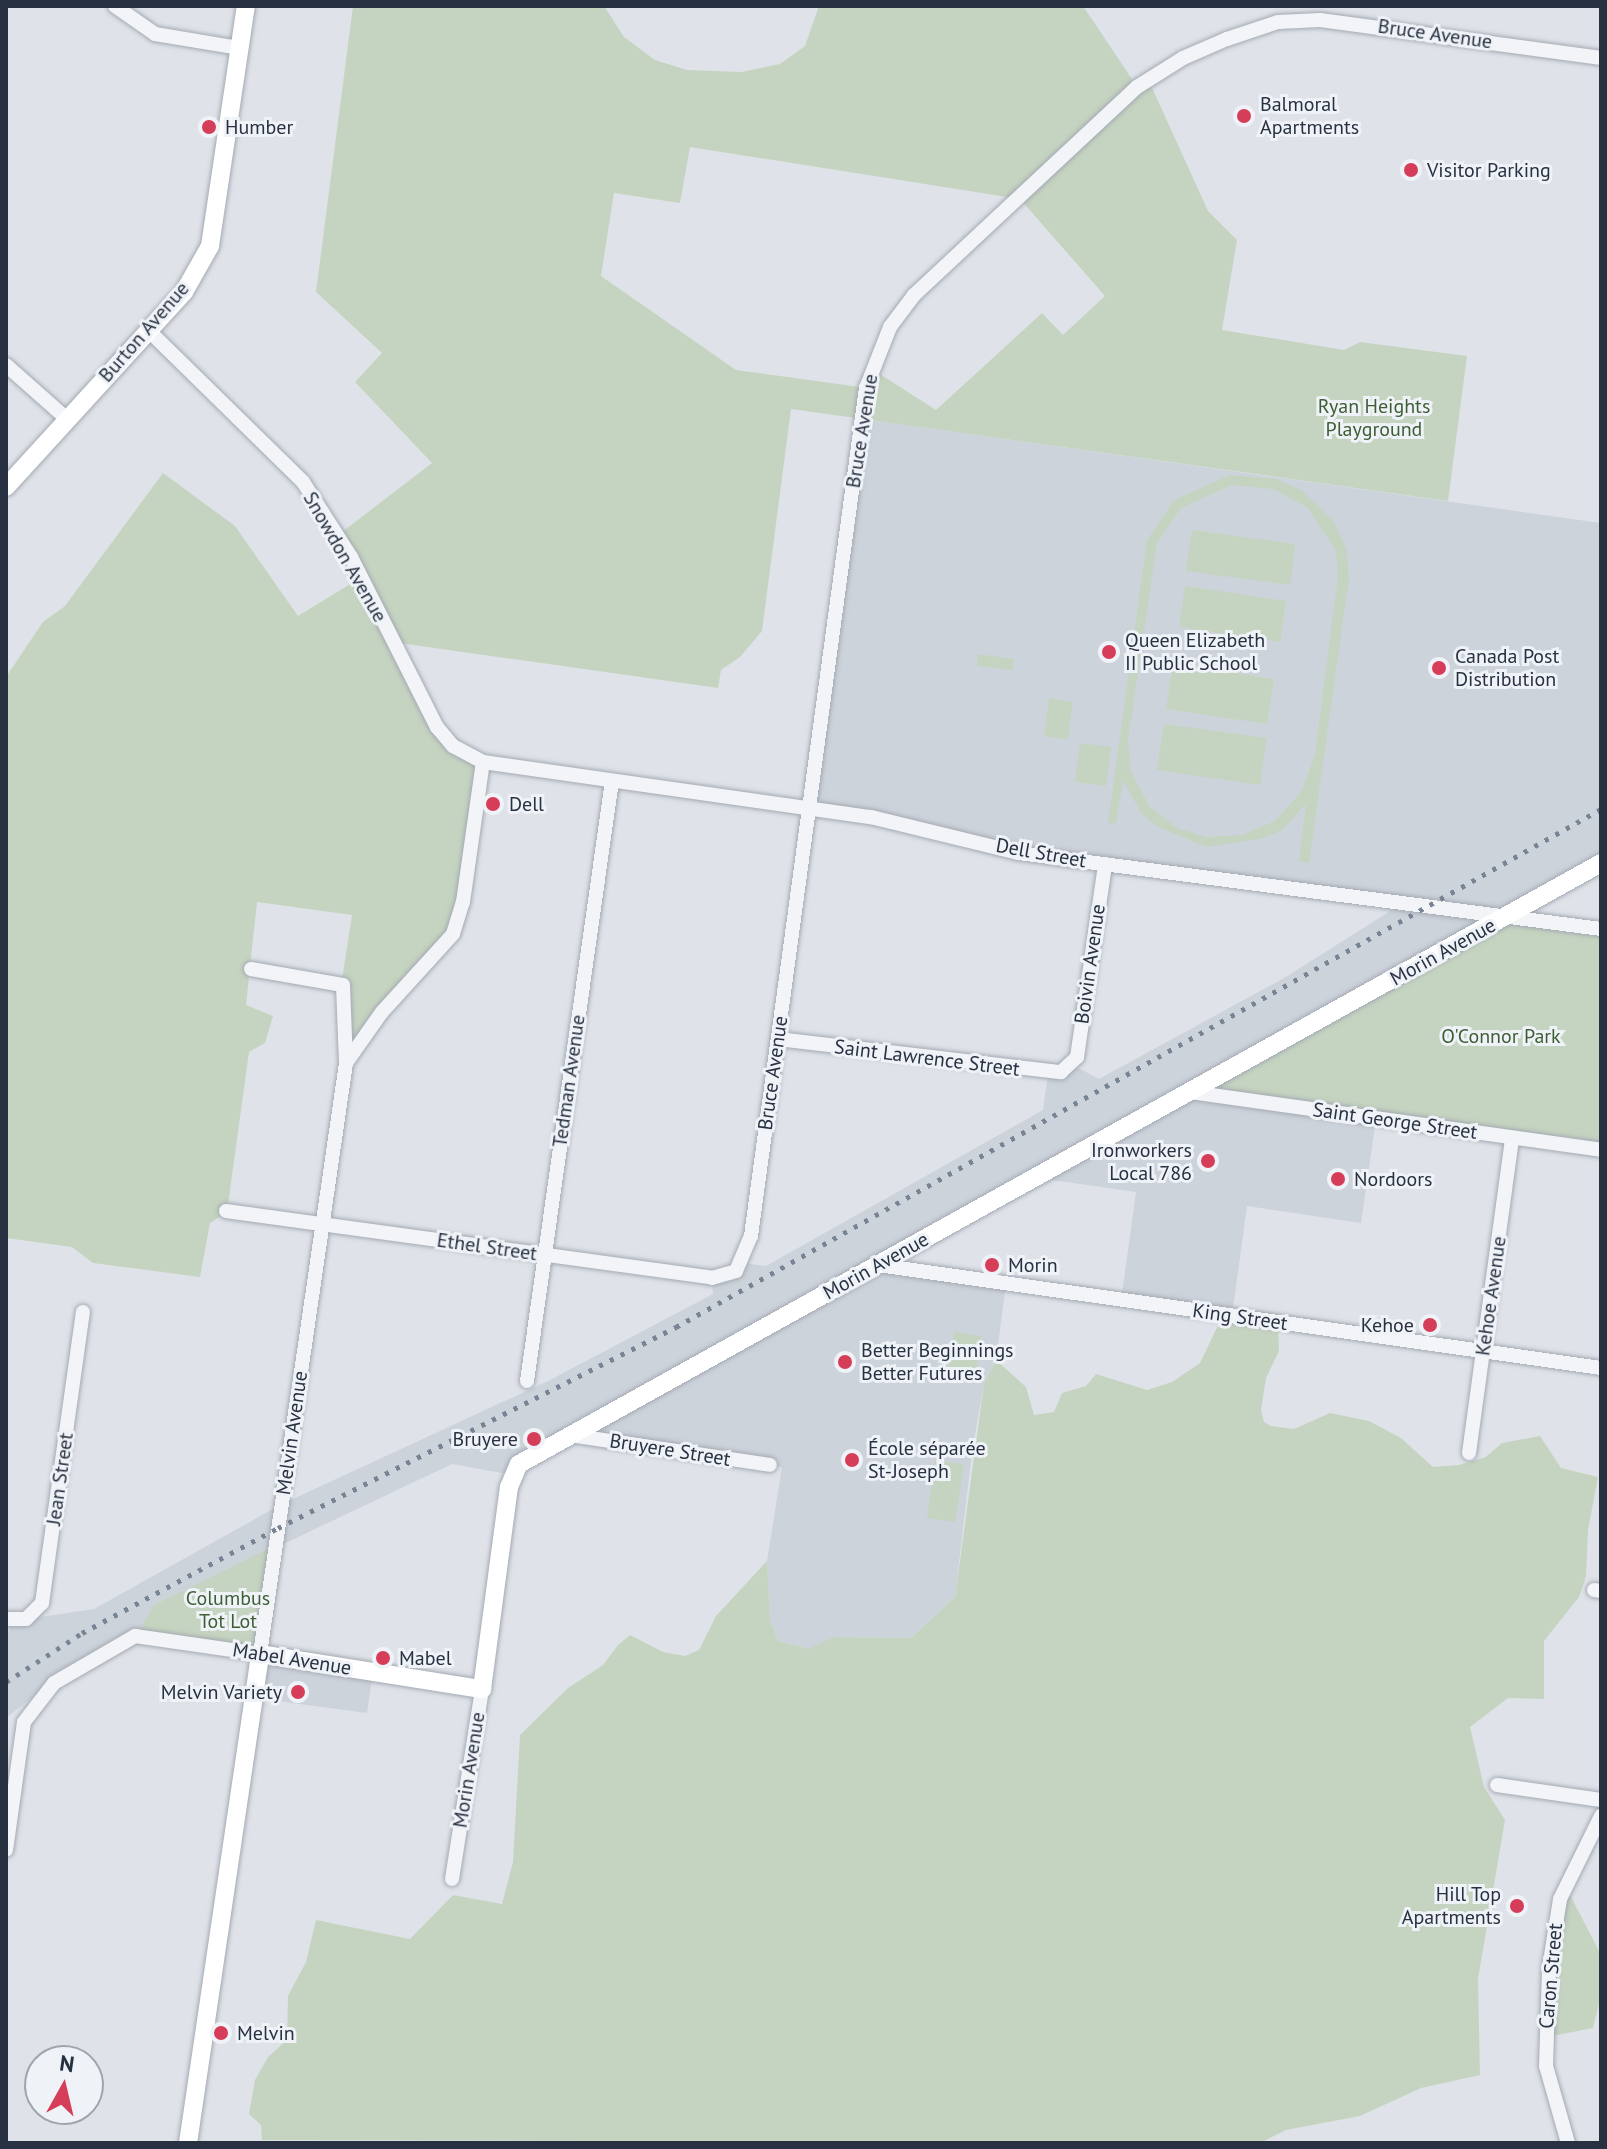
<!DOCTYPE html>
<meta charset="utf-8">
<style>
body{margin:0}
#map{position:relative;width:1607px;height:2149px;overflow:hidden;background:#dfe3e9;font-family:"PT Sans",sans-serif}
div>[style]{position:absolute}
.built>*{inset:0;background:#cdd3db}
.green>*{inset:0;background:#c5d4c0}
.roads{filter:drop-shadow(0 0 2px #a4aab3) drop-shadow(0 0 2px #a4aab3)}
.street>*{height:14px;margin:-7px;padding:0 7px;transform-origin:7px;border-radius:7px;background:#f2f4f7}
.secondary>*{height:18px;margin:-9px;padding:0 9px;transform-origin:9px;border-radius:9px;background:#fff}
.rail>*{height:5px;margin-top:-2.5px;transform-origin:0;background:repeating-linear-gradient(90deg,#788394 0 4px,transparent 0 12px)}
.dots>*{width:22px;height:22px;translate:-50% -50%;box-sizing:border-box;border:4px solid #eff2f7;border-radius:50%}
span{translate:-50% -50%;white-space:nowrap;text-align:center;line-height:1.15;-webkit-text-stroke:6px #eff2f7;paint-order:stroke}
.street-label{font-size:20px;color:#273141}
.poi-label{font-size:20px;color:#273141}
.left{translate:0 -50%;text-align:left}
.right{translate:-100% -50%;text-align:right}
.park-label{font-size:20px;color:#3d5e34}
.frame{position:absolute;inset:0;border:8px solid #273141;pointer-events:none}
.north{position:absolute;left:24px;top:2045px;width:80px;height:80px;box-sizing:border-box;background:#eff2f7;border:2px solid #9fa5ae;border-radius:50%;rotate:8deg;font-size:22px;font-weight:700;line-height:32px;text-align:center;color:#273141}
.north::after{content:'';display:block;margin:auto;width:28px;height:36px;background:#d53d59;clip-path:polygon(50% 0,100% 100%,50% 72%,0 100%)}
</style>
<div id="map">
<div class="built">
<div style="clip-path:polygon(863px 419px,1601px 523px,1601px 864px,1192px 1093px,1376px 1120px,1361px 1223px,1247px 1206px,1232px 1316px,1121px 1301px,1136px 1192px,1038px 1178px,880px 1266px,1006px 1284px,996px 1360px,984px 1384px,972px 1452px,955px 1597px,911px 1638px,833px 1637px,809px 1650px,778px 1641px,770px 1620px,767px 1561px,782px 1467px,570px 1436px,513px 1475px,452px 1464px,155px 1605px,138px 1633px,57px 1678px,6px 1718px,6px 1637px,13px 1621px,94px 1609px,280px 1505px,548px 1381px,713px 1294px,712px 1279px,744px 1263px,766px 1266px,1043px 1110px,1048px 1074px,1073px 1065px,1099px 1079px,1284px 978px,1403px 903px,1106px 865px,809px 809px)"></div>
<div style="clip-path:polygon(260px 1654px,373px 1672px,367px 1713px,254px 1698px)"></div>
</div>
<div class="green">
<div style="clip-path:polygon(evenodd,353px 6px,604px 6px,624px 37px,655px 60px,687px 70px,742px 72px,780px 64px,805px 46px,819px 6px,1083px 6px,1138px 88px,1149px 81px,1208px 211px,1237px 240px,1222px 330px,1344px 350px,1360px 342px,1467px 356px,1448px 501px,791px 409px,762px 631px,740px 657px,721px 670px,718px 688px,392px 642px,435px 727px,482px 762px,457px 918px,345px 1063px,341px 986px,352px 915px,257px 902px,246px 1005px,273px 1016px,265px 1043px,249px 1052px,227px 1212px,210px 1223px,200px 1277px,93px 1263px,72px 1247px,6px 1238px,6px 677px,43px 622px,65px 606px,163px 473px,235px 526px,298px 616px,360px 578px,337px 536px,432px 463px,355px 382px,382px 353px,316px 292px,353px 6px,690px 147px,1020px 199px,1105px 296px,1063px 335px,1042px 313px,936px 410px,872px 369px,867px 388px,736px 370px,601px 276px,614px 193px,680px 203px,690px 147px)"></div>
<div style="clip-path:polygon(evenodd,1230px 475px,1276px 479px,1301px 490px,1334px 522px,1346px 548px,1349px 578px,1309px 863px,1299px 861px,1306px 804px,1282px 830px,1261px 839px,1206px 847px,1156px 826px,1142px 814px,1123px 781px,1116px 823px,1108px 823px,1147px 540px,1174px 500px,1230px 475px,1232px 485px,1273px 489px,1308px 508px,1336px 551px,1338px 577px,1315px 754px,1302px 791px,1275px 821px,1242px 835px,1207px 837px,1177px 828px,1149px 806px,1131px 771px,1128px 741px,1157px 543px,1181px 508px,1232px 485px)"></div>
<div style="clip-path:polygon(1192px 530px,1295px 544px,1290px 585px,1186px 571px)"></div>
<div style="clip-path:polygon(1185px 586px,1286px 601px,1280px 642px,1179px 627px)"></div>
<div style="clip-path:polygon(978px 654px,1014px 659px,1013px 670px,977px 666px)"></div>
<div style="clip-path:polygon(1173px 663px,1274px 679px,1267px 724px,1166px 709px)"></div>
<div style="clip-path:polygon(1049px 698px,1073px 702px,1068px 739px,1044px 736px)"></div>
<div style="clip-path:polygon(1164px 724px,1267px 738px,1260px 785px,1157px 770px)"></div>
<div style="clip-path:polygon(1080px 743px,1111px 747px,1106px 786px,1075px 782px)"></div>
<div style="clip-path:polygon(1509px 916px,1601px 930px,1601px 1151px,1190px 1094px)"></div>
<div style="clip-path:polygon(1223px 1315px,1278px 1323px,1279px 1351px,1266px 1378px,1261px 1410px,1264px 1422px,1271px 1426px,1294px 1429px,1330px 1413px,1369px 1421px,1401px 1438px,1433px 1467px,1459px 1465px,1486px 1457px,1502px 1443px,1540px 1436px,1561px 1468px,1598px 1477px,1588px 1530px,1586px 1576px,1579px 1597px,1544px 1641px,1544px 1699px,1508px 1698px,1470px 1727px,1484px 1787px,1505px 1820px,1478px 1979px,1480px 2075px,1421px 2088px,1360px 2116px,1286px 2130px,1260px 2143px,262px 2140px,261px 2125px,249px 2114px,255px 2080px,268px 2057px,287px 2040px,288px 1996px,306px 1962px,316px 1920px,410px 1939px,453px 1895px,502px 1904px,513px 1862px,520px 1735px,568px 1688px,603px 1665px,618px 1645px,630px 1635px,663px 1652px,685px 1656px,699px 1650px,716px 1616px,767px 1561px,770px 1620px,778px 1641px,809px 1649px,833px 1637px,911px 1638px,955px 1597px,984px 1384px,996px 1360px,1026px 1387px,1034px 1415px,1054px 1412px,1062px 1393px,1086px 1386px,1096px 1374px,1147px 1390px,1172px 1382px,1200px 1363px)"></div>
<div style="clip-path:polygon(954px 1332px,981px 1336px,976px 1372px,949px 1368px)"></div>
<div style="clip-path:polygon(935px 1460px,964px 1464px,955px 1522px,927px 1518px)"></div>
<div style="clip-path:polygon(274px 1546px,259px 1652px,138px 1633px,154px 1605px)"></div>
<div style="clip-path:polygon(1567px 1889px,1601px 1955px,1600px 1999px,1593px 2028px,1547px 2037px,1547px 2011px)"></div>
</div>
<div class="roads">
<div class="street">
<div style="left:115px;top:6px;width:49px;rotate:35deg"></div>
<div style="left:155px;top:34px;width:86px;rotate:9.4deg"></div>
<div style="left:150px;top:332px;width:214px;rotate:44.4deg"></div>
<div style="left:303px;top:482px;width:89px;rotate:57.4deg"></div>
<div style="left:351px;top:557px;width:191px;rotate:63.2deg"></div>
<div style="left:437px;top:727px;width:25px;rotate:50deg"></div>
<div style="left:453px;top:746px;width:34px;rotate:28deg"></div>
<div style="left:483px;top:762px;width:392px;rotate:8.1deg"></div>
<div style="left:871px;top:817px;width:152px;rotate:13.7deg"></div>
<div style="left:1019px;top:853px;width:587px;rotate:7.44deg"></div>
<div style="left:6px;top:365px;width:80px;rotate:41.5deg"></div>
<div style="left:251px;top:969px;width:93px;rotate:9.9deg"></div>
<div style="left:343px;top:985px;width:78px;rotate:87.8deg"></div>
<div style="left:778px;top:1039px;width:285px;rotate:6.7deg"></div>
<div style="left:1061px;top:1072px;width:22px;rotate:-43deg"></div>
<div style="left:1077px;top:1057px;width:195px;rotate:-81.7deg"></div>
<div style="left:1190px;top:1092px;width:415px;rotate:8deg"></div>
<div style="left:226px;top:1211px;width:491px;rotate:7.8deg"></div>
<div style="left:712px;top:1278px;width:25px;rotate:-16deg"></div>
<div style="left:736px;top:1271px;width:38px;rotate:-67deg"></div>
<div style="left:751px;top:1236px;width:856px;rotate:-82.28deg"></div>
<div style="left:866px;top:388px;width:66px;rotate:-68.5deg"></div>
<div style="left:890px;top:327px;width:40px;rotate:-53deg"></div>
<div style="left:914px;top:295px;width:305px;rotate:-43deg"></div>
<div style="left:1137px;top:87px;width:54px;rotate:-32.2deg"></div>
<div style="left:1183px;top:58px;width:48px;rotate:-23.4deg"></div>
<div style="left:1227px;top:39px;width:54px;rotate:-18.4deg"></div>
<div style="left:1278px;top:22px;width:42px;rotate:-2.7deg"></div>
<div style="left:1320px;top:20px;width:284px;rotate:7.7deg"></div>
<div style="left:878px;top:1265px;width:730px;rotate:8.11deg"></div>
<div style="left:527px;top:1381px;width:606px;rotate:-81.94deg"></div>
<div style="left:570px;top:1435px;width:202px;rotate:8.5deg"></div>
<div style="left:1469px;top:1453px;width:318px;rotate:-82.2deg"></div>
<div style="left:1594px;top:1590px;width:7px;rotate:8deg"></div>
<div style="left:6px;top:1619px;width:20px"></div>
<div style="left:26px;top:1619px;width:23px;rotate:-45deg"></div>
<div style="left:42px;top:1603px;width:294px;rotate:-82deg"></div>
<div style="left:1497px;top:1785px;width:105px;rotate:8.2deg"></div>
<div style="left:6px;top:1850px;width:129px;rotate:-82deg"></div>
<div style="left:24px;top:1722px;width:49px;rotate:-52.4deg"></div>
<div style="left:54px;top:1683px;width:94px;rotate:-30.1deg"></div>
<div style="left:135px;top:1636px;width:126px;rotate:8.2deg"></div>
<div style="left:260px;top:1654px;width:597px;rotate:-81.72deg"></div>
<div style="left:346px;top:1063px;width:62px;rotate:-54.8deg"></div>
<div style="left:382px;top:1012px;width:105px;rotate:-47.7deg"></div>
<div style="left:453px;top:934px;width:34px;rotate:-73deg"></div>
<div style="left:463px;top:902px;width:141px;rotate:-81.9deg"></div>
<div style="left:452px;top:1879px;width:192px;rotate:-81deg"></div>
<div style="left:1568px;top:2143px;width:80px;rotate:-105.9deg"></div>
<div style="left:1546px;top:2066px;width:98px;rotate:-88.2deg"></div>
<div style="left:1549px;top:1968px;width:70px;rotate:-80.9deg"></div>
<div style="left:1560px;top:1899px;width:93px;rotate:-63.7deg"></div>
</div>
<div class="secondary">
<div style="left:6px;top:487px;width:264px;rotate:-47.6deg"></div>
<div style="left:184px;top:292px;width:53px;rotate:-60.5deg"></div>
<div style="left:210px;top:246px;width:243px;rotate:-81.5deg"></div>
<div style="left:188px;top:2143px;width:494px;rotate:-81.6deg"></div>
<div style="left:260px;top:1654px;width:225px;rotate:9deg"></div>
<div style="left:482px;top:1689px;width:204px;rotate:-82.4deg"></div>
<div style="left:509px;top:1487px;width:25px;rotate:-67deg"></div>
<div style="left:519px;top:1464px;width:1238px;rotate:-29.05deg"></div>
</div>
</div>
<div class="rail">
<div style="left:6px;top:1682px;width:90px;rotate:-32.8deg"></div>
<div style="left:82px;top:1633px;width:222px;rotate:-28.2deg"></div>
<div style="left:278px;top:1528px;width:446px;rotate:-26.8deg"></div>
<div style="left:676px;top:1327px;width:1060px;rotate:-29.25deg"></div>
</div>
<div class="dots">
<div style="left:1244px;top:116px;background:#d53d59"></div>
<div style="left:209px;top:127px;background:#d53d59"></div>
<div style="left:1411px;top:170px;background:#d53d59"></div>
<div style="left:1109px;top:652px;background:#d53d59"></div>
<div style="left:1439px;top:668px;background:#d53d59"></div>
<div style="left:493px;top:804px;background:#d53d59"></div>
<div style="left:1208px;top:1161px;background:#d53d59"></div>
<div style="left:1338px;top:1179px;background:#d53d59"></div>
<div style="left:992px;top:1265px;background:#d53d59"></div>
<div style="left:1430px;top:1325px;background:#d53d59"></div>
<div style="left:845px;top:1362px;background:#d53d59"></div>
<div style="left:534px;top:1439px;background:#d53d59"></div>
<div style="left:852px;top:1460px;background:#d53d59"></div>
<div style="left:383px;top:1658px;background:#d53d59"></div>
<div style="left:298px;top:1692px;background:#d53d59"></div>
<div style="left:1517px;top:1906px;background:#d53d59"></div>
<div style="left:221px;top:2033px;background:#d53d59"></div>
</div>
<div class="street-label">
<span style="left:1435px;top:34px;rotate:8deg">Bruce Avenue</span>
<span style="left:144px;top:332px;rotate:-49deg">Burton Avenue</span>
<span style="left:862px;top:431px;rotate:-81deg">Bruce Avenue</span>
<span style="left:345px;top:557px;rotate:60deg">Snowdon Avenue</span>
<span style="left:1041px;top:853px;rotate:10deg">Dell Street</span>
<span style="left:1443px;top:952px;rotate:-29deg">Morin Avenue</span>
<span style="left:1090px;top:964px;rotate:-82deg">Boivin Avenue</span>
<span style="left:927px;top:1058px;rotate:7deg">Saint Lawrence Street</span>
<span style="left:773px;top:1073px;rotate:-82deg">Bruce Avenue</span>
<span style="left:569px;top:1081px;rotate:-82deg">Tedman Avenue</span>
<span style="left:1395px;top:1121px;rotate:8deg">Saint George Street</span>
<span style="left:487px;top:1247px;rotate:8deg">Ethel Street</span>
<span style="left:876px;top:1266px;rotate:-29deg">Morin Avenue</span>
<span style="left:1491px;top:1296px;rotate:-82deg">Kehoe Avenue</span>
<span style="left:1240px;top:1317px;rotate:8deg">King Street</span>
<span style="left:292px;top:1433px;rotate:-82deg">Melvin Avenue</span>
<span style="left:670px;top:1450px;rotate:9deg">Bruyere Street</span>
<span style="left:60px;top:1479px;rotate:-82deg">Jean Street</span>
<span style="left:292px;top:1659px;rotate:9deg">Mabel Avenue</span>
<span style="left:469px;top:1770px;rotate:-81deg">Morin Avenue</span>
<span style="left:1551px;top:1976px;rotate:-85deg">Caron Street</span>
</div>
<div class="poi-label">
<span class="left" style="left:1260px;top:116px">Balmoral<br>Apartments</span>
<span class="left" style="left:225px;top:127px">Humber</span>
<span class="left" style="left:1427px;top:170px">Visitor Parking</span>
<span class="left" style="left:1125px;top:652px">Queen Elizabeth<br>II Public School</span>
<span class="left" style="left:1455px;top:668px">Canada Post<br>Distribution</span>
<span class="left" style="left:509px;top:804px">Dell</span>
<span class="right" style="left:1192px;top:1162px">Ironworkers<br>Local 786</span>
<span class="left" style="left:1354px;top:1179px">Nordoors</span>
<span class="left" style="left:1008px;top:1265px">Morin</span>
<span class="right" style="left:1414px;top:1325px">Kehoe</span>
<span class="left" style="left:861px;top:1362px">Better Beginnings<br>Better Futures</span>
<span class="right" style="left:518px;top:1439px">Bruyere</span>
<span class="left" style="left:868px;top:1460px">École séparée<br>St-Joseph</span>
<span class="left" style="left:399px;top:1658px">Mabel</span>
<span class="right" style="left:282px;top:1692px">Melvin Variety</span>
<span class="right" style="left:1501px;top:1906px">Hill Top<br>Apartments</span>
<span class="left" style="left:237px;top:2033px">Melvin</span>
</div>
<div class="park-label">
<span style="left:1374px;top:418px">Ryan Heights<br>Playground</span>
<span style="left:1501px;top:1036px">O'Connor Park</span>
<span style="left:228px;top:1610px">Columbus<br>Tot Lot</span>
</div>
<div class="frame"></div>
<div class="north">N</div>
</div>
